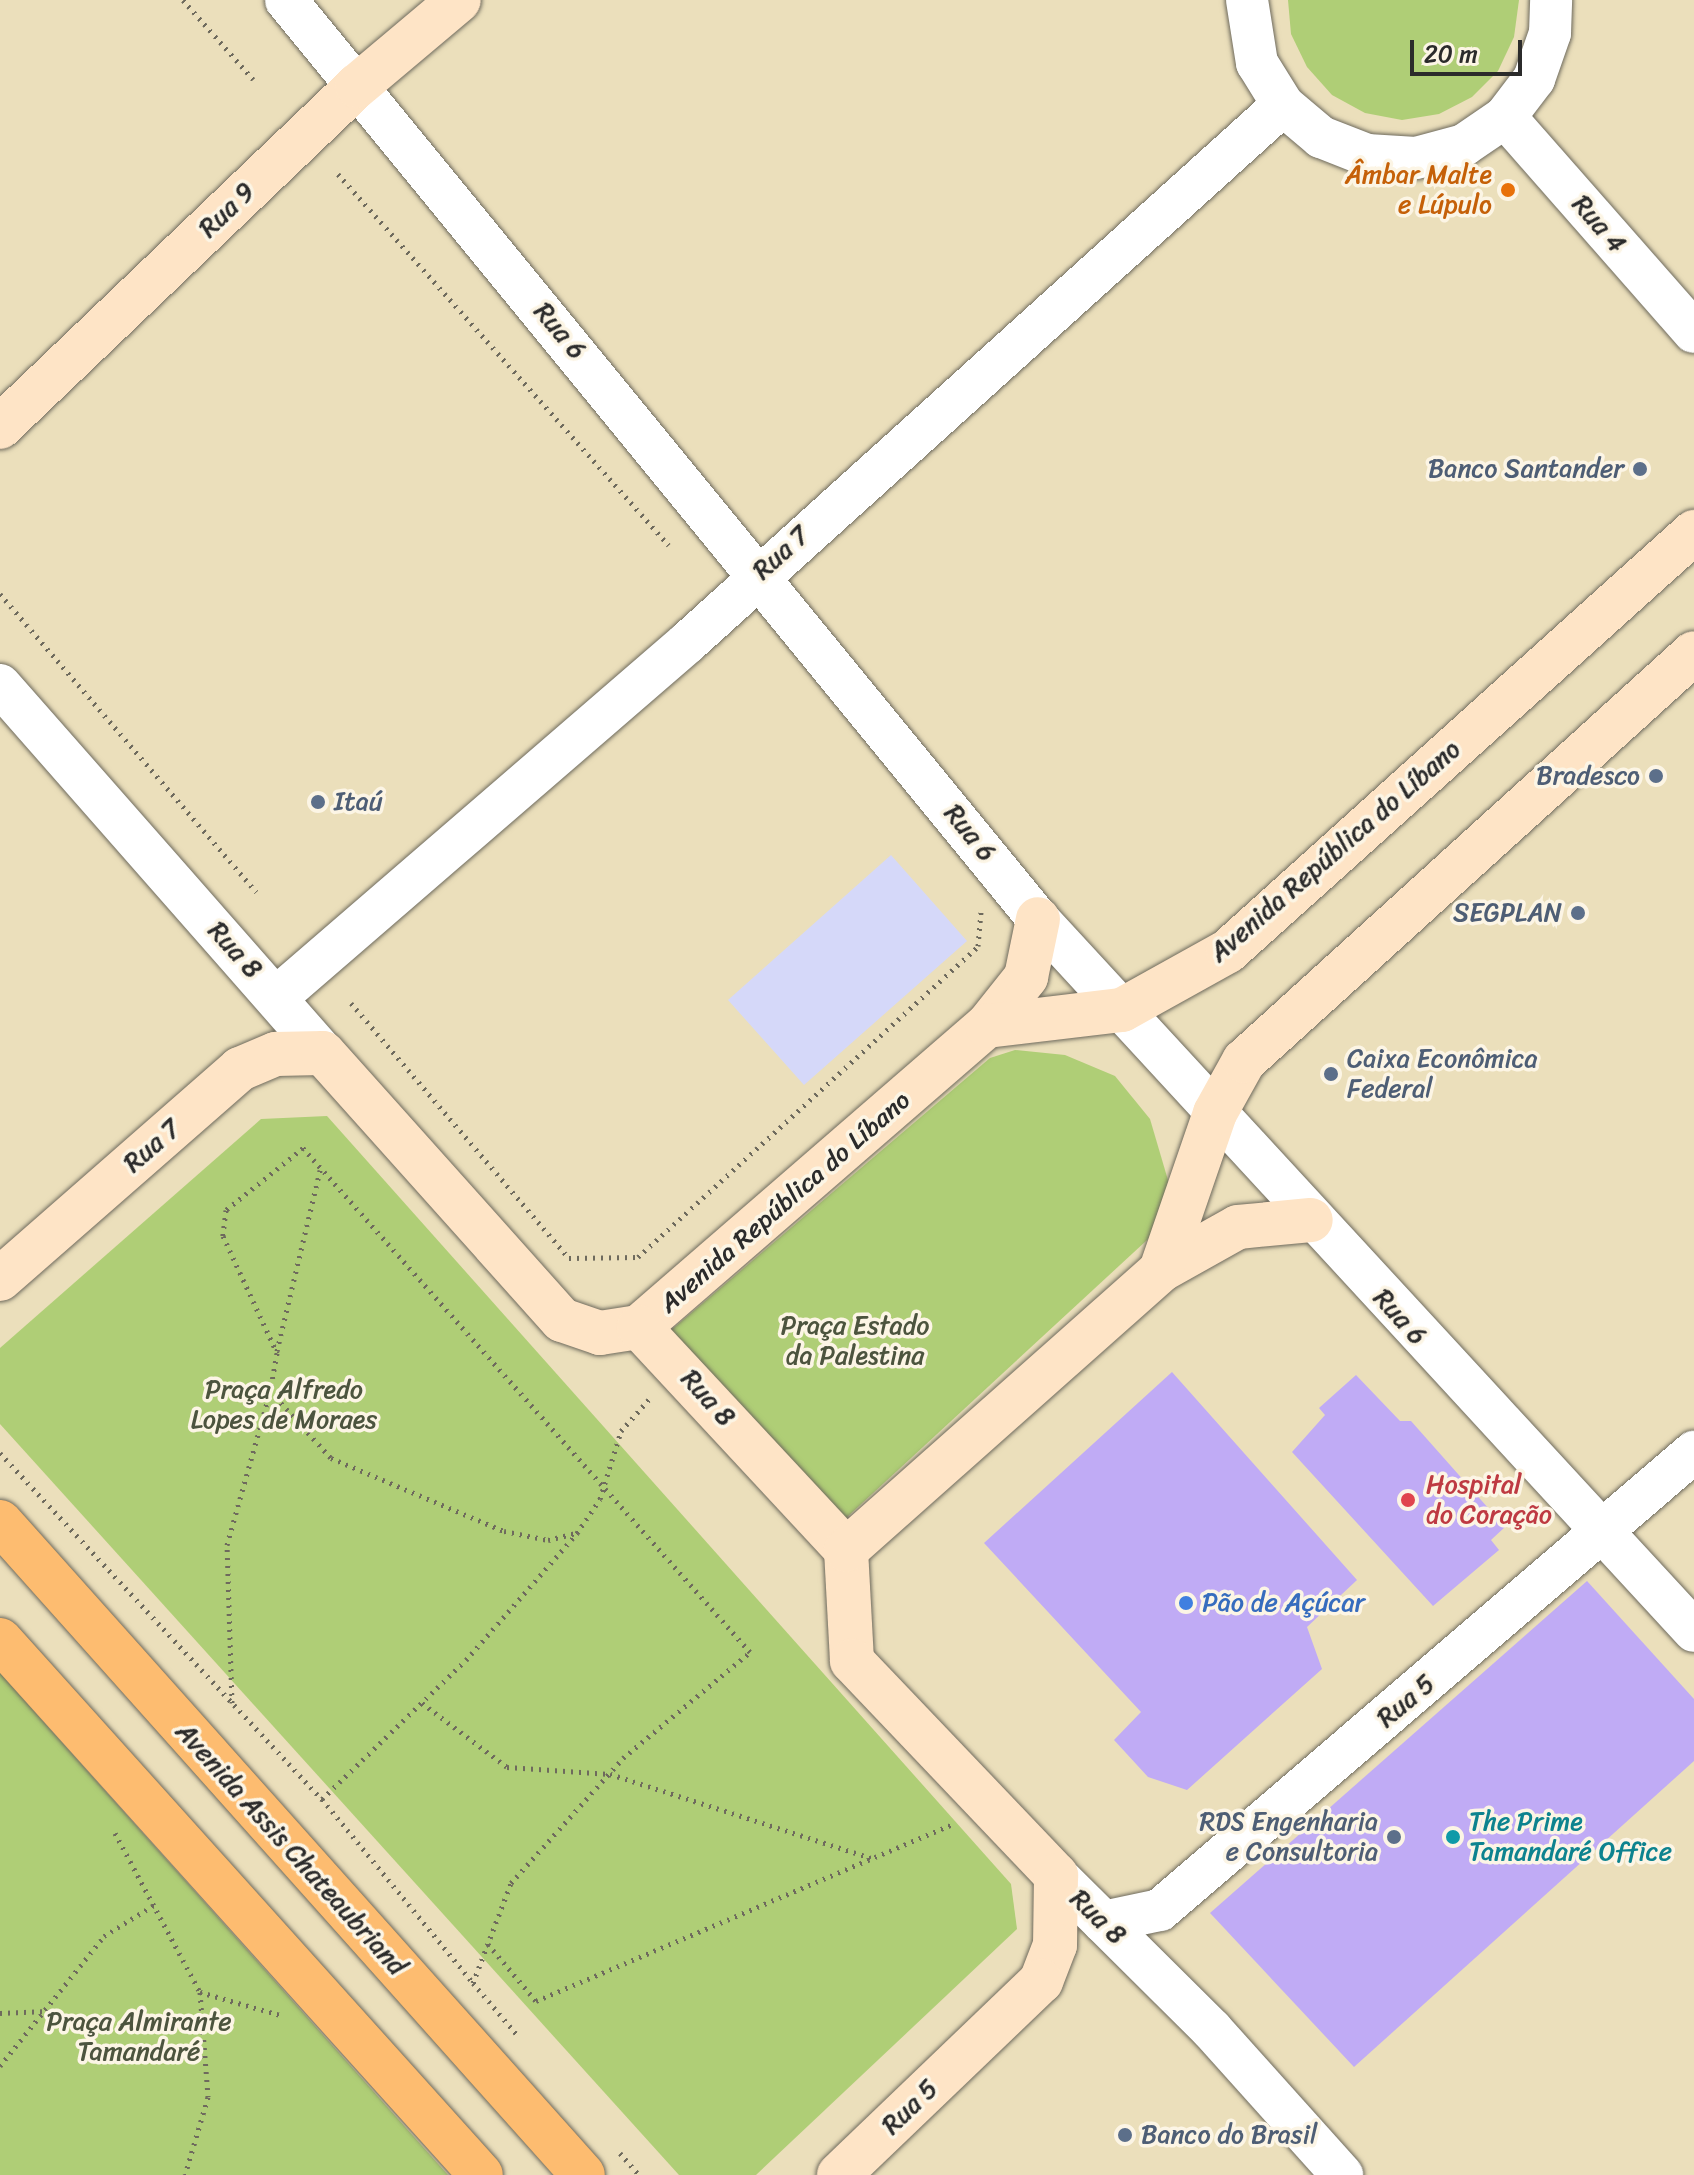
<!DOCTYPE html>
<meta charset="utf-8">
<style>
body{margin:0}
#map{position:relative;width:1694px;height:2175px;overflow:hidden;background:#ebdfbb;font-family:Sriracha,sans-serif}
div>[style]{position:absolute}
.built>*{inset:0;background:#d5d8f9}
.green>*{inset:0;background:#afce76}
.building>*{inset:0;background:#c0abf5}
.path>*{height:5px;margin-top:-2.5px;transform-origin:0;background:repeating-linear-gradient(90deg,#6e6a5d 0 2px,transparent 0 8px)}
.roads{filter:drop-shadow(0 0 2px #6e6a5d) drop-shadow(0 0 2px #6e6a5d)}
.street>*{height:42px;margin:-21px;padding:0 21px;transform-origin:21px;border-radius:21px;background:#fff}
.secondary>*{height:44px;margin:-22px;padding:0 22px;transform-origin:22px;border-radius:22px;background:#fee4c6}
.primary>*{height:44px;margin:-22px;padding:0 22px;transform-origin:22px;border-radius:22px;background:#fdbc70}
.dots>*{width:22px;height:22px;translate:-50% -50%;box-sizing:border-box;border:4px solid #fcf5e5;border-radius:50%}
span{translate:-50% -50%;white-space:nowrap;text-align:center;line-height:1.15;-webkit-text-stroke:7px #fcf5e5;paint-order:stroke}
.food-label{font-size:26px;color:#c56008}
.right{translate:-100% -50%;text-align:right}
.street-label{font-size:26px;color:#2b2b2b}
.service-label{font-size:26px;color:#4e5e75}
.left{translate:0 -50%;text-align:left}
.park-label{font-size:26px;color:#4c543e}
.health-label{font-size:26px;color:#be3a42}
.shop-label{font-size:26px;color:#366cbe}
.culture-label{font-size:26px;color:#0d838f}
.scale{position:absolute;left:1410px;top:40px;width:112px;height:36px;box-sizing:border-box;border:4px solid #2b2b2b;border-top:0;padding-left:10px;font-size:24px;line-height:28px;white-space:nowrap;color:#2b2b2b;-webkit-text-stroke:6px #fcf5e5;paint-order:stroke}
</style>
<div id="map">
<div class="built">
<div style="clip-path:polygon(891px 855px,967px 941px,804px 1085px,728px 1000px)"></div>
</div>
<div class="green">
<div style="clip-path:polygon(1288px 0,1519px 0,1514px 37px,1498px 71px,1472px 97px,1439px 114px,1402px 120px,1365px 113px,1332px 95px,1307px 67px,1291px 34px)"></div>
<div style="clip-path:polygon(1015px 1050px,1065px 1055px,1115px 1076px,1150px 1119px,1170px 1187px,1159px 1229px,845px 1519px,670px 1331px,990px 1058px)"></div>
<div style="clip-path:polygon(327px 1116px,1011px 1884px,1017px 1929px,756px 2175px,679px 2175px,0 1424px,0 1348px,261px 1119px)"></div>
<div style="clip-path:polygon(0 1673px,448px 2175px,0 2175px)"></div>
</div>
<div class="building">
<div style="clip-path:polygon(1172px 1372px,1357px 1580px,1307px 1627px,1322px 1669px,1187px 1790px,1148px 1777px,1114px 1740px,1141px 1712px,984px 1543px)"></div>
<div style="clip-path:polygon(1356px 1375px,1400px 1421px,1411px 1421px,1505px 1527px,1491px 1540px,1499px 1550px,1433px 1606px,1292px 1452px,1325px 1415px,1319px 1408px)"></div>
<div style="clip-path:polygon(1587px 1581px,1694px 1699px,1694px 1761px,1354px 2067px,1210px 1913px)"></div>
</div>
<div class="path">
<div style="left:183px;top:0;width:106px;rotate:48.5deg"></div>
<div style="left:338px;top:174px;width:497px;rotate:48.3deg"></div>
<div style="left:0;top:594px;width:393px;rotate:49.3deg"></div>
<div style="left:351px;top:1003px;width:335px;rotate:49.5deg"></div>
<div style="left:569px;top:1258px;width:69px;rotate:-0.8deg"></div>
<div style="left:638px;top:1257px;width:461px;rotate:-42.4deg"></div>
<div style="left:978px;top:946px;width:34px;rotate:-85deg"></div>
<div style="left:277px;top:1351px;width:186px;rotate:-76.6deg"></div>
<div style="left:0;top:1453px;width:473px;rotate:47.1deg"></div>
<div style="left:322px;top:1799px;width:238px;rotate:50.6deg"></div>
<div style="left:473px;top:1983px;width:107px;rotate:-69.2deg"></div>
<div style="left:511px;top:1883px;width:168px;rotate:-48.1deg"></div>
<div style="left:623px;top:1758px;width:165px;rotate:-39.8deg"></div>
<div style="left:750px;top:1652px;width:674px;rotate:-131.57deg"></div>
<div style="left:303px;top:1148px;width:99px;rotate:141.2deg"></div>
<div style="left:226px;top:1210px;width:26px;rotate:97deg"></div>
<div style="left:223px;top:1236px;width:129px;rotate:65.2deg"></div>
<div style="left:277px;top:1353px;width:39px;rotate:100deg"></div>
<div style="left:270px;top:1391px;width:91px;rotate:47.7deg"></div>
<div style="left:331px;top:1458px;width:188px;rotate:22.9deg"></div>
<div style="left:504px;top:1531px;width:45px;rotate:11.6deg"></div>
<div style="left:548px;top:1540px;width:30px;rotate:-14deg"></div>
<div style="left:232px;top:1703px;width:158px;rotate:-91.8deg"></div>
<div style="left:227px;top:1545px;width:159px;rotate:-74.3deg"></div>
<div style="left:422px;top:1703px;width:106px;rotate:37deg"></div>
<div style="left:507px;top:1767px;width:103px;rotate:3.9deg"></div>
<div style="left:610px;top:1774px;width:274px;rotate:17.8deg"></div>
<div style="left:322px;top:1799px;width:200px;rotate:-44deg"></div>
<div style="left:466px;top:1660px;width:169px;rotate:-48.8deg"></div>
<div style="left:577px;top:1533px;width:41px;rotate:-55.9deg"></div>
<div style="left:600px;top:1499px;width:71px;rotate:-72.8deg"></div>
<div style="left:621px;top:1431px;width:45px;rotate:-48.6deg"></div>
<div style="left:115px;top:1833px;width:180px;rotate:61.9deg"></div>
<div style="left:200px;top:1992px;width:105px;rotate:85.6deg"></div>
<div style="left:208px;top:2097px;width:81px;rotate:106.4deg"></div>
<div style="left:488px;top:1944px;width:75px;rotate:49.9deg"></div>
<div style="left:536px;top:2001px;width:453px;rotate:-23deg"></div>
<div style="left:473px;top:1983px;width:71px;rotate:49.6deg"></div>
<div style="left:200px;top:1992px;width:83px;rotate:16deg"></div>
<div style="left:0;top:2013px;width:47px;rotate:-2.4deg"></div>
<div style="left:0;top:2066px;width:166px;rotate:-51.3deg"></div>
<div style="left:104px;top:1936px;width:59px;rotate:-31.8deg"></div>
<div style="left:620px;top:2153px;width:29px;rotate:49deg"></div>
</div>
<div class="roads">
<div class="street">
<div style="left:286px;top:0;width:1187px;rotate:50.71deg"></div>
<div style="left:1038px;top:919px;width:968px;rotate:47.34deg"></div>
<div style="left:1247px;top:0;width:64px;rotate:81deg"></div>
<div style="left:1257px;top:63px;width:49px;rotate:58.2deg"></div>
<div style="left:1283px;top:105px;width:50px;rotate:40.1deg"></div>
<div style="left:1321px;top:137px;width:49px;rotate:21.4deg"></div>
<div style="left:1367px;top:155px;width:49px;rotate:3.5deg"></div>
<div style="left:1416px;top:158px;width:50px;rotate:-15.2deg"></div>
<div style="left:1464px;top:145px;width:50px;rotate:-34.3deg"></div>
<div style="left:1505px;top:117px;width:48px;rotate:-52.7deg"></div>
<div style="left:1534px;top:79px;width:49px;rotate:-70.8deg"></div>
<div style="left:1550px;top:33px;width:33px;rotate:-88deg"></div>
<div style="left:1505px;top:117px;width:286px;rotate:48.7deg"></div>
<div style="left:0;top:685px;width:490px;rotate:48.7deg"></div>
<div style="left:277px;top:997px;width:543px;rotate:-40.82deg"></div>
<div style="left:688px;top:642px;width:801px;rotate:-42.07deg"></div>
<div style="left:1056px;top:1875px;width:220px;rotate:44.8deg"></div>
<div style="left:1212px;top:2030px;width:195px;rotate:48.1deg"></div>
<div style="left:1103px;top:1922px;width:58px;rotate:-11.9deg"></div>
<div style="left:1160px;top:1910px;width:704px;rotate:-40.62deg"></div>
</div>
<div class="secondary">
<div style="left:0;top:427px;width:494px;rotate:-43.7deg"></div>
<div style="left:357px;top:86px;width:133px;rotate:-40.1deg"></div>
<div style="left:987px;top:1026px;width:63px;rotate:-51.5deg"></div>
<div style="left:1026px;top:977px;width:59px;rotate:-78.3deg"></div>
<div style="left:1161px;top:1270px;width:88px;rotate:-29.2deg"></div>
<div style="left:1238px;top:1227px;width:73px;rotate:-5.5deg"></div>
<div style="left:0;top:1279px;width:319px;rotate:-41.2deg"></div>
<div style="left:240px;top:1069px;width:39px;rotate:-23deg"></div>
<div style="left:276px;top:1054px;width:47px;rotate:-1.2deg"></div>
<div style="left:323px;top:1053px;width:358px;rotate:48.2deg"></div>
<div style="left:562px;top:1320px;width:40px;rotate:18.9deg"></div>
<div style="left:600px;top:1333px;width:39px;rotate:-9deg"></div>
<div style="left:639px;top:1327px;width:460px;rotate:-40.9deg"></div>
<div style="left:987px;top:1026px;width:136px;rotate:-6.8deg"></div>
<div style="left:1122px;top:1010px;width:121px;rotate:-29.1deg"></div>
<div style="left:1228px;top:951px;width:627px;rotate:-41.96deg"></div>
<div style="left:639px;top:1327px;width:304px;rotate:47.1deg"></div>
<div style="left:846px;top:1550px;width:111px;rotate:86.9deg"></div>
<div style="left:852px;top:1661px;width:296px;rotate:46.4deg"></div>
<div style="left:1056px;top:1875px;width:70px;rotate:90.8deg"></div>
<div style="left:1055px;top:1945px;width:39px;rotate:111deg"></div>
<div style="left:1041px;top:1981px;width:280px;rotate:136.2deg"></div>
<div style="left:846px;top:1550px;width:421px;rotate:-41.6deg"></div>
<div style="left:1161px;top:1270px;width:166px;rotate:-71deg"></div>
<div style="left:1215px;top:1113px;width:60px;rotate:-60.9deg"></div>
<div style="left:1244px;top:1061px;width:607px;rotate:-42.2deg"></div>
</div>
<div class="primary">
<div style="left:0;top:1522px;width:875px;rotate:48.24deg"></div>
<div style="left:0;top:1640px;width:719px;rotate:48.04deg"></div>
</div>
</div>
<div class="dots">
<div style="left:1508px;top:190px;background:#e8710a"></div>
<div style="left:1640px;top:469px;background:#5c6f8a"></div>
<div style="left:1656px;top:776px;background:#5c6f8a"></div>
<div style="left:318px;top:802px;background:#5c6f8a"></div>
<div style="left:1578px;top:913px;background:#5c6f8a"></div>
<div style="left:1331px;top:1074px;background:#5c6f8a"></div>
<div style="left:1408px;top:1500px;background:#e0444e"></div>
<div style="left:1186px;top:1603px;background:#3f7fe0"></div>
<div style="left:1394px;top:1837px;background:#5c6f8a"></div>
<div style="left:1453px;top:1837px;background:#0f9aa8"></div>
<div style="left:1125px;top:2135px;background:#5c6f8a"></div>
</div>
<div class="food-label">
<span class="right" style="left:1492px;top:190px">Âmbar Malte<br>e Lúpulo</span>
</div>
<div class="street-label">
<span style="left:227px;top:210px;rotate:-44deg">Rua 9</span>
<span style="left:1599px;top:224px;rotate:49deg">Rua 4</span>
<span style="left:560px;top:331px;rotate:50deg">Rua 6</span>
<span style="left:781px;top:553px;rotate:-42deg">Rua 7</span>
<span style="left:970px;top:833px;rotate:51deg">Rua 6</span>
<span style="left:1335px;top:851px;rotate:-41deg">Avenida República do Líbano</span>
<span style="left:235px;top:950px;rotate:48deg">Rua 8</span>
<span style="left:152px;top:1146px;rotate:-41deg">Rua 7</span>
<span style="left:785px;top:1202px;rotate:-41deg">Avenida República do Líbano</span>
<span style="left:1400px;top:1317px;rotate:48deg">Rua 6</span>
<span style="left:708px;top:1398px;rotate:48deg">Rua 8</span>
<span style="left:1406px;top:1701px;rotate:-40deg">Rua 5</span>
<span style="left:291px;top:1849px;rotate:48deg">Avenida Assis Chateaubriand</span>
<span style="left:1098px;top:1917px;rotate:44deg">Rua 8</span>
<span style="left:910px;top:2107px;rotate:-44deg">Rua 5</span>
</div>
<div class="service-label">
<span class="right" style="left:1624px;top:469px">Banco Santander</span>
<span class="right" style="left:1640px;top:776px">Bradesco</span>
<span class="left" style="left:334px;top:802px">Itaú</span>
<span class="right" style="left:1562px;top:913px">SEGPLAN</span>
<span class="left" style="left:1347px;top:1074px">Caixa Econômica<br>Federal</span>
<span class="right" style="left:1378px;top:1837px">RDS Engenharia<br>e Consultoria</span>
<span class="left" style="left:1141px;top:2135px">Banco do Brasil</span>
</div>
<div class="park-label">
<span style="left:855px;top:1341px">Praça Estado<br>da Palestina</span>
<span style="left:284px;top:1405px">Praça Alfredo<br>Lopes de Moraes</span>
<span style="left:139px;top:2037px">Praça Almirante<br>Tamandaré</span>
</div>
<div class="health-label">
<span class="left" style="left:1426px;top:1500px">Hospital<br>do Coração</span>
</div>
<div class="shop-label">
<span class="left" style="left:1202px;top:1603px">Pão de Açúcar</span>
</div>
<div class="culture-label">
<span class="left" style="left:1469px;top:1837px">The Prime<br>Tamandaré Office</span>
</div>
<div class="scale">20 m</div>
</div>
